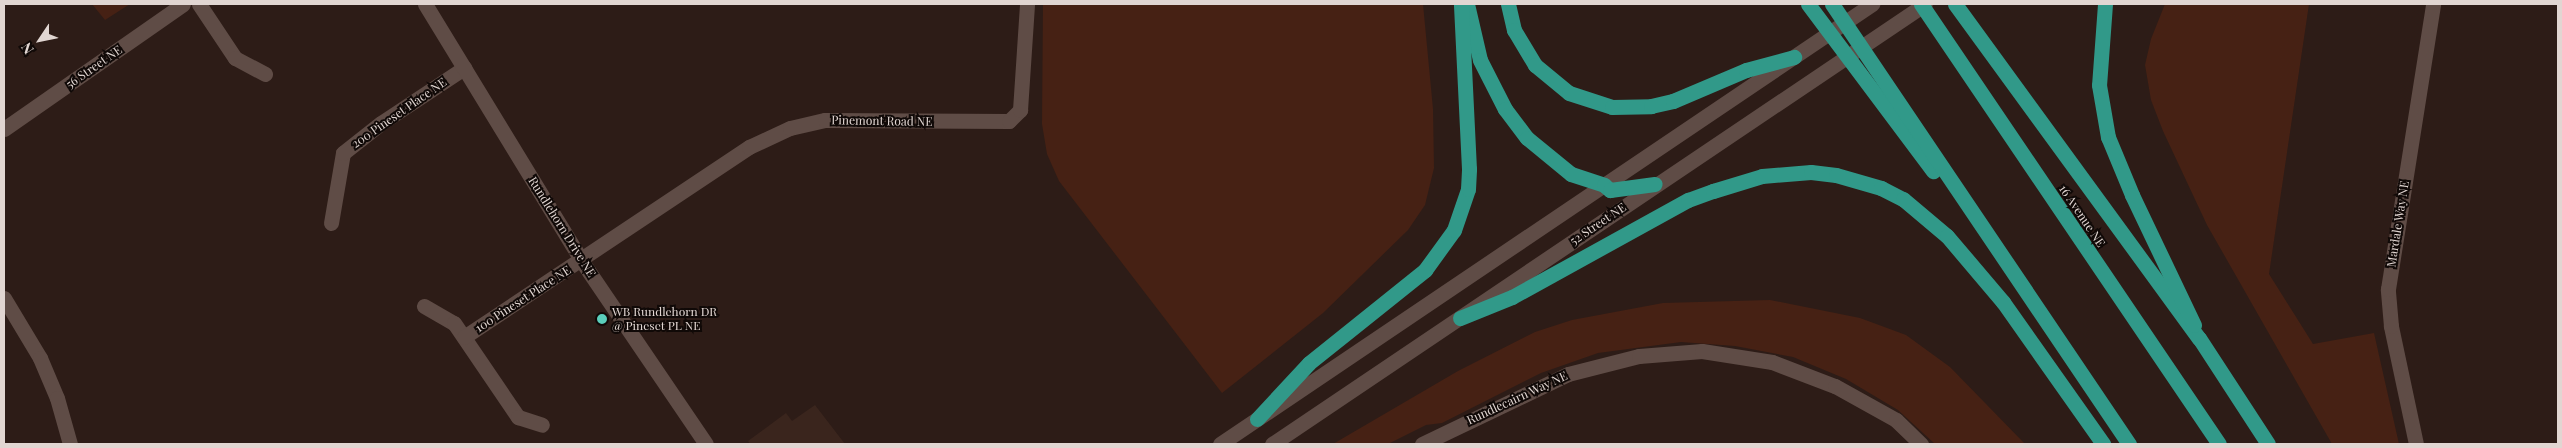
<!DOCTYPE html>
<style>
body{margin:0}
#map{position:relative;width:2562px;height:448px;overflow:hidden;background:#2d1c17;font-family:"Playfair Display",serif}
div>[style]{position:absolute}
.built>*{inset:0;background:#3a251d}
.green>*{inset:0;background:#462114}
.minor>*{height:15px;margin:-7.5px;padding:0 7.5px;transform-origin:7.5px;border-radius:7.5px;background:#5f4c46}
.tertiary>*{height:15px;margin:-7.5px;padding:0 7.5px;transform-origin:7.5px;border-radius:7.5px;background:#5f4c46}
.secondary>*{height:15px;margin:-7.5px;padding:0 7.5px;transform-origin:7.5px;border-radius:7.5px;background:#5f4c46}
.motorway>*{height:15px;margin:-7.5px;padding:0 7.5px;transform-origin:7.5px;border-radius:7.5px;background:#319989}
.dots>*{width:14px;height:14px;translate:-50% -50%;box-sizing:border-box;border:2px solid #100907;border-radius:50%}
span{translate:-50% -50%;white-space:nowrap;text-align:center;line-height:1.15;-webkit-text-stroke:4px #100907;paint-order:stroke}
.street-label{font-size:12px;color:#e1d6d2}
.poi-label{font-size:12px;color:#e1d6d2}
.left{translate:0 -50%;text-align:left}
.frame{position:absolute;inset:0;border:5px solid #e1d6d2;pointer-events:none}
.north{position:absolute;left:15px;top:15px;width:50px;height:50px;-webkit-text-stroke:4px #100907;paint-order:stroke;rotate:236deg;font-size:14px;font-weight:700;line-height:20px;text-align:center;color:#e1d6d2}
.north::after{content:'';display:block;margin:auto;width:18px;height:22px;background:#e1d6d2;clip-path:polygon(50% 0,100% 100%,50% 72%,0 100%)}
</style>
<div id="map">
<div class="built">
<div style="clip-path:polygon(815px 405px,845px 444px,750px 444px,748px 441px,786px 413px,792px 421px)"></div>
</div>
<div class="green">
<div style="clip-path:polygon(92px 4px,130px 4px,105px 20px)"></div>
<div style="clip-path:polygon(1043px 4px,1423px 4px,1433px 109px,1434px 168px,1425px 205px,1408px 230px,1323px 313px,1222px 393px,1059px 181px,1047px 154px,1042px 124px)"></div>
<div style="clip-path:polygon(2165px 4px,2309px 4px,2269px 274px,2313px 344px,2374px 333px,2399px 444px,2332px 444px,2207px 225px,2163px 131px,2151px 100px,2145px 65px,2151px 39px)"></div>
<div style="clip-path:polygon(1770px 300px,1860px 318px,1906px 335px,1950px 367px,2025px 444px,1935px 444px,1898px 410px,1846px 379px,1793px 357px,1735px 346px,1681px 342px,1598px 353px,1541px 373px,1442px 423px,1426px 425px,1388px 444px,1333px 444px,1458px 371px,1535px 332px,1572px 320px,1663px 303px)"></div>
</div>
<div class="minor">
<div style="left:199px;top:4px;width:65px;rotate:56.3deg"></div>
<div style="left:235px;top:58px;width:34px;rotate:28deg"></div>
<div style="left:331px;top:223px;width:71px;rotate:-80.3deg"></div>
<div style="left:343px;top:153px;width:48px;rotate:-38.3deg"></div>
<div style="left:381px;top:123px;width:100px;rotate:-33.5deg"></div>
<div style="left:4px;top:298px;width:70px;rotate:59deg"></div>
<div style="left:40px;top:358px;width:43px;rotate:67deg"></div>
<div style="left:57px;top:398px;width:48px;rotate:74.2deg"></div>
<div style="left:424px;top:306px;width:34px;rotate:30deg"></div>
<div style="left:454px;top:323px;width:114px;rotate:55.8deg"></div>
<div style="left:518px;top:417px;width:25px;rotate:18deg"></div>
<div style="left:464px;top:337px;width:343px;rotate:-33.7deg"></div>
<div style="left:749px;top:147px;width:45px;rotate:-24.9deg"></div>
<div style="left:790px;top:128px;width:36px;rotate:-13deg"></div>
<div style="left:825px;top:120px;width:184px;rotate:0.3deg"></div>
<div style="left:1009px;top:121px;width:16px;rotate:-45deg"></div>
<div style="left:1020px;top:110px;width:106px;rotate:-86.2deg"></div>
<div style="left:1422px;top:444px;width:162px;rotate:-25.6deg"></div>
<div style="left:1568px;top:374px;width:73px;rotate:-14.2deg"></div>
<div style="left:1639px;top:356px;width:63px;rotate:-4.5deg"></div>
<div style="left:1702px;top:351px;width:71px;rotate:8.9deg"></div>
<div style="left:1772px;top:362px;width:67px;rotate:20.9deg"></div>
<div style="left:1835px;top:386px;width:70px;rotate:29.1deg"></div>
<div style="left:1896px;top:420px;width:35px;rotate:44deg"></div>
<div style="left:2416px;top:444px;width:121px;rotate:-102deg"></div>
<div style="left:2391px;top:326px;width:37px;rotate:-95deg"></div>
<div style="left:2388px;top:289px;width:289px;rotate:-81deg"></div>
</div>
<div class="tertiary">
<div style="left:425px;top:4px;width:300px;rotate:58.6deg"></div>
<div style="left:581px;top:260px;width:222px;rotate:55.8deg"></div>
<div style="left:4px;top:129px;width:218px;rotate:-34.9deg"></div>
</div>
<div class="secondary">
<div style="left:1220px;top:444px;width:787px;rotate:-34.01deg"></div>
<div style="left:1272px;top:444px;width:787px;rotate:-33.97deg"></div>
</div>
<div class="motorway">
<div style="left:1467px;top:4px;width:57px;rotate:76.9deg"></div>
<div style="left:1480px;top:60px;width:55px;rotate:63deg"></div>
<div style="left:1505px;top:109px;width:36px;rotate:53deg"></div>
<div style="left:1527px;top:138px;width:57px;rotate:39.3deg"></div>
<div style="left:1571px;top:174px;width:35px;rotate:18deg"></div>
<div style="left:1604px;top:185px;width:8px;rotate:40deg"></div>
<div style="left:1610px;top:190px;width:45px;rotate:-7.6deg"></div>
<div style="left:1508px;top:4px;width:27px;rotate:77deg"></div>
<div style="left:1514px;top:30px;width:41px;rotate:59deg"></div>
<div style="left:1535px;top:65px;width:44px;rotate:39.5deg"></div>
<div style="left:1569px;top:93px;width:45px;rotate:18deg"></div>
<div style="left:1612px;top:107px;width:39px;rotate:-1deg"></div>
<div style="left:1651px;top:106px;width:23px;rotate:-13deg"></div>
<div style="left:1673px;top:101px;width:79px;rotate:-23deg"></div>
<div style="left:1746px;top:70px;width:50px;rotate:-15.2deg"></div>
<div style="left:1808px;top:4px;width:209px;rotate:53.2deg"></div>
<div style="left:1832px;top:4px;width:531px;rotate:55.98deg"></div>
<div style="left:1921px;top:4px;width:531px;rotate:55.89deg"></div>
<div style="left:1955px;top:4px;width:414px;rotate:53.9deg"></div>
<div style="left:2199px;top:338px;width:126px;rotate:56.9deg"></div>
<div style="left:2105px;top:4px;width:81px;rotate:94.2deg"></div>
<div style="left:2099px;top:85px;width:53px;rotate:80.2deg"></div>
<div style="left:2108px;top:137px;width:63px;rotate:67.5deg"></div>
<div style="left:2132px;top:195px;width:144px;rotate:64.5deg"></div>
<div style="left:1460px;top:318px;width:56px;rotate:-22deg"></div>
<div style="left:1512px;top:297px;width:201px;rotate:-28.9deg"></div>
<div style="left:1688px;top:200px;width:27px;rotate:-20deg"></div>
<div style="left:1713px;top:191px;width:51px;rotate:-17deg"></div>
<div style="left:1762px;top:176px;width:49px;rotate:-4.7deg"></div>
<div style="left:1811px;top:172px;width:25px;rotate:7deg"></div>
<div style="left:1836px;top:175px;width:47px;rotate:16.1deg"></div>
<div style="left:1881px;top:188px;width:25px;rotate:27deg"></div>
<div style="left:1903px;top:199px;width:57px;rotate:40.1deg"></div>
<div style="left:1947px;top:236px;width:87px;rotate:49.7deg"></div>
<div style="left:2003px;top:302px;width:174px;rotate:54.8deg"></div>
<div style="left:1257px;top:419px;width:76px;rotate:-47.1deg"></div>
<div style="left:1309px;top:363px;width:149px;rotate:-38.7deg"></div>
<div style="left:1425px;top:270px;width:49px;rotate:-54.1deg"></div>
<div style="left:1454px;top:230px;width:43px;rotate:-71.1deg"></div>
<div style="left:1468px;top:189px;width:20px;rotate:-87deg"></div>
<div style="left:1469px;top:169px;width:165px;rotate:-92.8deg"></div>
</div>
<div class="dots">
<div style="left:602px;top:319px;background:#5bcebb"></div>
</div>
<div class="street-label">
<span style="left:94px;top:67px;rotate:-35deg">56 Street NE</span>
<span style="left:399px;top:113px;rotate:-35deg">200 Pineset Place NE</span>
<span style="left:882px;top:121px;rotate:1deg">Pinemont Road NE</span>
<span style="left:2082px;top:216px;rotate:56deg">16 Avenue NE</span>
<span style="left:1598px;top:224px;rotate:-34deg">52 Street NE</span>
<span style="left:2398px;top:224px;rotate:-81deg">Mardale Way NE</span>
<span style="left:562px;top:227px;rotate:58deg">Rundlehorn Drive NE</span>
<span style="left:523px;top:299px;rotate:-33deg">100 Pineset Place NE</span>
<span style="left:1517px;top:398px;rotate:-25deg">Rundlecairn Way NE</span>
</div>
<div class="poi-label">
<span class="left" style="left:612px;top:319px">WB Rundlehorn DR<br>@ Pineset PL NE</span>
</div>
<div class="frame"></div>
<div class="north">N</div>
</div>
